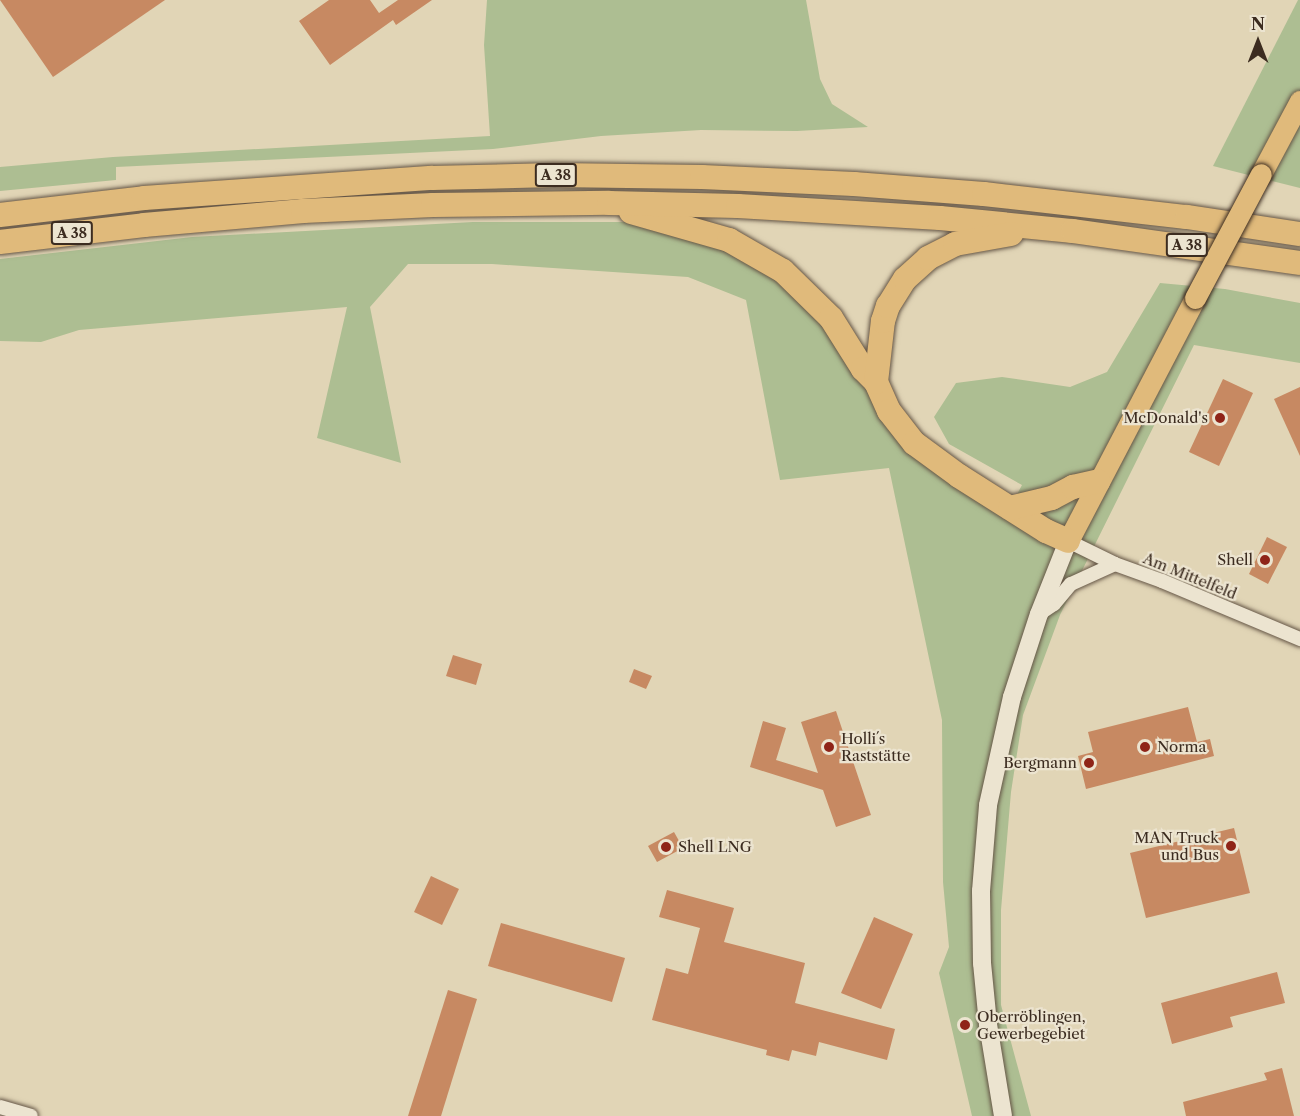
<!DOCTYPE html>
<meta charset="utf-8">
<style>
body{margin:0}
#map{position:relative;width:1300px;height:1116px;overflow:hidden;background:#e1d5b6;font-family:"Libre Caslon Text",serif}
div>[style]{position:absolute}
.green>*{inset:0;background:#adbe92}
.building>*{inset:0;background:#c78962}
.roads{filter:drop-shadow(0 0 2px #655646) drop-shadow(0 0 2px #655646)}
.minor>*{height:14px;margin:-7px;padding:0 7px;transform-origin:7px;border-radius:7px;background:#ece4d0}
.secondary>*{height:18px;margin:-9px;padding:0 9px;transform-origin:9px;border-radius:9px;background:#ece4d0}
.primary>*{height:21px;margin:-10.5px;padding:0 10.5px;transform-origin:10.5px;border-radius:10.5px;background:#e0ba7b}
.motorway>*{height:24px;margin:-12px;padding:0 12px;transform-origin:12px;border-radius:12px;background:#e0ba7b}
.bridges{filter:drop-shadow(0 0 2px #3c2c20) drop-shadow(0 0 2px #3c2c20)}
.primary-bridge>*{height:21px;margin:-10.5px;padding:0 10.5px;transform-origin:10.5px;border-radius:10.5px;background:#e0ba7b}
.dots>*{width:16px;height:16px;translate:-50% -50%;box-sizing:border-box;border:3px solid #ece4d0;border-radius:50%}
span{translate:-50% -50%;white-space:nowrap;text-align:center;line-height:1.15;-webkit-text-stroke:4.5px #ece4d0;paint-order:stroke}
.shield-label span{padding:2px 4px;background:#ece4d0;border:2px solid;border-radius:4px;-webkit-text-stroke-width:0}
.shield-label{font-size:14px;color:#3c2c20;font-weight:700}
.poi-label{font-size:15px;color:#3c2c20}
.right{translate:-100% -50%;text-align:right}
.left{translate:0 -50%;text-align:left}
.street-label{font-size:15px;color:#3c2c20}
.north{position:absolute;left:1228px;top:12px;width:60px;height:60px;-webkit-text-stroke:4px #ece4d0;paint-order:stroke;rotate:0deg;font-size:16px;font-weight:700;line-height:24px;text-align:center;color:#3c2c20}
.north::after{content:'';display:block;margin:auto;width:21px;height:27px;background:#3c2c20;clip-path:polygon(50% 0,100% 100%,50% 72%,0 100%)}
</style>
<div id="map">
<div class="green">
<div style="clip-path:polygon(487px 0,806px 0,820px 79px,832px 104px,868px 127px,797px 131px,701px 130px,601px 136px,493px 149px,116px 167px,116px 180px,0 191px,0 167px,113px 157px,490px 136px,484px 45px)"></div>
<div style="clip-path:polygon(1298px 0,1300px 0,1300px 188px,1213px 166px)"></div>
<div style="clip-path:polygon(473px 222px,626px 222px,693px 233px,797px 291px,926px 465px,1004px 519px,1022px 485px,949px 444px,934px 417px,956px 383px,1002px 377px,1070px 387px,1107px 372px,1160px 283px,1225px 289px,1300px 303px,1300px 363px,1194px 345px,1060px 615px,1023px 715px,1011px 792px,1001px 910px,1001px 1005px,1031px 1116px,972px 1116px,939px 973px,949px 947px,943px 882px,942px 720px,889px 468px,780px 480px,746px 300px,688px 277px,492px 264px,408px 264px,370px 307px,401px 463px,317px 438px,347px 307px,79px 330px,41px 342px,0 341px,0 259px,192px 237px)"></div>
</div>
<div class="building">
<div style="clip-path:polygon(0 0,165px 0,53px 77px)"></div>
<div style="clip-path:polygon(329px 0,370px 0,379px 13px,398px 0,432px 0,396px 25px,393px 20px,330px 65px,299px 21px)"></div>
<div style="clip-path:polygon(1223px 379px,1253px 393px,1219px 466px,1189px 452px)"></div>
<div style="clip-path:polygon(1300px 387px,1300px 456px,1274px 399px)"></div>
<div style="clip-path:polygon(1267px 537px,1287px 547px,1268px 584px,1249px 574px)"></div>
<div style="clip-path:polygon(453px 655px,482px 664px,476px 685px,446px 676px)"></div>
<div style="clip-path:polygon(634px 669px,652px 676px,646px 689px,629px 682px)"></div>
<div style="clip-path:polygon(1188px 707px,1197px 742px,1210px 739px,1214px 756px,1086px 789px,1078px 756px,1093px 752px,1088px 732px)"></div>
<div style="clip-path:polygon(836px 711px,871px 815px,836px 827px,823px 790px,750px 767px,763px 721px,786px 728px,776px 760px,818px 773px,801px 722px)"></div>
<div style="clip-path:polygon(1234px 828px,1250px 893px,1146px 918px,1130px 853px)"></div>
<div style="clip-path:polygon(674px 832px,683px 848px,657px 862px,648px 846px)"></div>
<div style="clip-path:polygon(431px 876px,459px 889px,442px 925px,414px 912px)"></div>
<div style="clip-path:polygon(667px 890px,734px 908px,724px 942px,805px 963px,795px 1003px,895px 1029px,887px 1060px,819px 1042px,816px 1056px,792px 1050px,789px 1061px,766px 1055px,767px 1050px,652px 1020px,666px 968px,688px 974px,700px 928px,659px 917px)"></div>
<div style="clip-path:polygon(874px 917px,913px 934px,881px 1009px,841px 993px)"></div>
<div style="clip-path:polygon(501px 923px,625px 958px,612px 1002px,488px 966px)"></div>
<div style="clip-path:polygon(1277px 972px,1285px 1003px,1230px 1017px,1233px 1027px,1172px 1044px,1161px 1003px)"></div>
<div style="clip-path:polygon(448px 990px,477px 999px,441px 1116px,408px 1116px)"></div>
<div style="clip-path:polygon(1282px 1068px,1294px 1116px,1186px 1116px,1183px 1102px,1267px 1080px,1264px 1073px)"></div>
</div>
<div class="roads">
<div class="minor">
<div style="left:1068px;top:541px;width:52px;rotate:26.1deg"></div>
<div style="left:1115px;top:564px;width:50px;rotate:19.9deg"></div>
<div style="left:1162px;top:581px;width:150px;rotate:22.8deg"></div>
<div style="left:1039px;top:614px;width:18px;rotate:-34deg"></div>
<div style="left:1054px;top:604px;width:26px;rotate:-50deg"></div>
<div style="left:1071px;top:584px;width:48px;rotate:-24.4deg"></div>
<div style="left:0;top:1107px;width:32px;rotate:16deg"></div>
</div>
<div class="secondary">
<div style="left:1003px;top:1116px;width:93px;rotate:-99.3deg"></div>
<div style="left:988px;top:1024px;width:61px;rotate:-95.6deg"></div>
<div style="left:982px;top:963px;width:72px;rotate:-90.8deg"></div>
<div style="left:981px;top:891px;width:86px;rotate:-85.3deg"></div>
<div style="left:988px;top:805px;width:111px;rotate:-77.5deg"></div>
<div style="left:1012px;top:697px;width:87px;rotate:-72deg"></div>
<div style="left:1039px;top:614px;width:79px;rotate:-68.3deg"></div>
</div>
<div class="primary">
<div style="left:1261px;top:174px;width:83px;rotate:-61.9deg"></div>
<div style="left:1068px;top:541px;width:274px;rotate:-62.4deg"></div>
</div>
<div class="motorway">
<div style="left:631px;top:212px;width:102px;rotate:15.9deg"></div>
<div style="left:729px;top:240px;width:62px;rotate:29.9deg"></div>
<div style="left:783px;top:271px;width:67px;rotate:44.4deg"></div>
<div style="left:831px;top:318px;width:60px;rotate:57.9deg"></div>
<div style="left:863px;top:369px;width:18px;rotate:45deg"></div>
<div style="left:876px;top:382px;width:32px;rotate:66deg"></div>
<div style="left:889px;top:411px;width:41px;rotate:52deg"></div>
<div style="left:914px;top:443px;width:56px;rotate:36.3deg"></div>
<div style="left:959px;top:476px;width:103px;rotate:32.3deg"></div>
<div style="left:1046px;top:531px;width:24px;rotate:24deg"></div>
<div style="left:0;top:215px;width:145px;rotate:-6.7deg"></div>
<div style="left:144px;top:198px;width:289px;rotate:-4deg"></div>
<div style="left:432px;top:178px;width:122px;rotate:-1.4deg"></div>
<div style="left:554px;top:175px;width:148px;rotate:0.8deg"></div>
<div style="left:702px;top:177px;width:152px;rotate:2.6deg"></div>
<div style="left:854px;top:184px;width:130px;rotate:4.4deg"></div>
<div style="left:984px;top:194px;width:204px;rotate:6.5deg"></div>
<div style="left:1187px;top:217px;width:114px;rotate:8.6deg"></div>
<div style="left:0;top:242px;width:145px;rotate:-6.7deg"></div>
<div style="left:144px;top:225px;width:160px;rotate:-5deg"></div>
<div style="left:303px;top:211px;width:130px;rotate:-2.6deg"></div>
<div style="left:433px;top:205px;width:176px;rotate:-0.7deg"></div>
<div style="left:609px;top:203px;width:129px;rotate:1.3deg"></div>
<div style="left:738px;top:206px;width:202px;rotate:3.4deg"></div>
<div style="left:940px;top:218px;width:134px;rotate:5.6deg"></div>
<div style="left:1073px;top:231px;width:229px;rotate:8deg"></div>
<div style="left:876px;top:382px;width:61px;rotate:-83.5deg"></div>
<div style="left:883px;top:321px;width:16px;rotate:-72deg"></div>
<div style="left:888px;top:306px;width:32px;rotate:-58deg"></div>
<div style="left:905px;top:279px;width:31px;rotate:-42deg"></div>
<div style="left:928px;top:258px;width:30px;rotate:-27deg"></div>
<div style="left:955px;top:244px;width:57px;rotate:-10.1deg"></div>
<div style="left:1010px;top:508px;width:43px;rotate:-13.4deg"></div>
<div style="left:1052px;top:498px;width:24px;rotate:-28deg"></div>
<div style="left:1073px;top:487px;width:26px;rotate:-13deg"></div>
</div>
</div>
<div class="bridges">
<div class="primary-bridge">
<div style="left:1195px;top:298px;width:140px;rotate:-62deg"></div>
</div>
</div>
<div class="dots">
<div style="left:1220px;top:418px;background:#8f2418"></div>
<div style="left:1265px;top:560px;background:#8f2418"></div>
<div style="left:829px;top:747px;background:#8f2418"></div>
<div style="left:1145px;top:747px;background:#8f2418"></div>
<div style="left:1089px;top:763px;background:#8f2418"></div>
<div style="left:1231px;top:846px;background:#8f2418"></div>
<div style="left:666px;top:847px;background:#8f2418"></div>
<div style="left:965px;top:1025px;background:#8f2418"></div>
</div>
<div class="shield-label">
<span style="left:556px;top:175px">A 38</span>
<span style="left:72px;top:233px">A 38</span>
<span style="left:1187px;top:245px">A 38</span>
</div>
<div class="poi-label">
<span class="right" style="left:1208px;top:418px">McDonald's</span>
<span class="right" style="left:1253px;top:560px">Shell</span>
<span class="left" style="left:841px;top:747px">Holli´s<br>Raststätte</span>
<span class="left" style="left:1157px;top:747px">Norma</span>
<span class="right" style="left:1077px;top:763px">Bergmann</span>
<span class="right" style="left:1219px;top:846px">MAN Truck<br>und Bus</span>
<span class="left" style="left:678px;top:847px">Shell LNG</span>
<span class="left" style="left:977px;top:1025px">Oberröblingen,<br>Gewerbegebiet</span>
</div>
<div class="street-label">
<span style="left:1190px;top:576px;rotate:22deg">Am Mittelfeld</span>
</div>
<div class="north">N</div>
</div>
